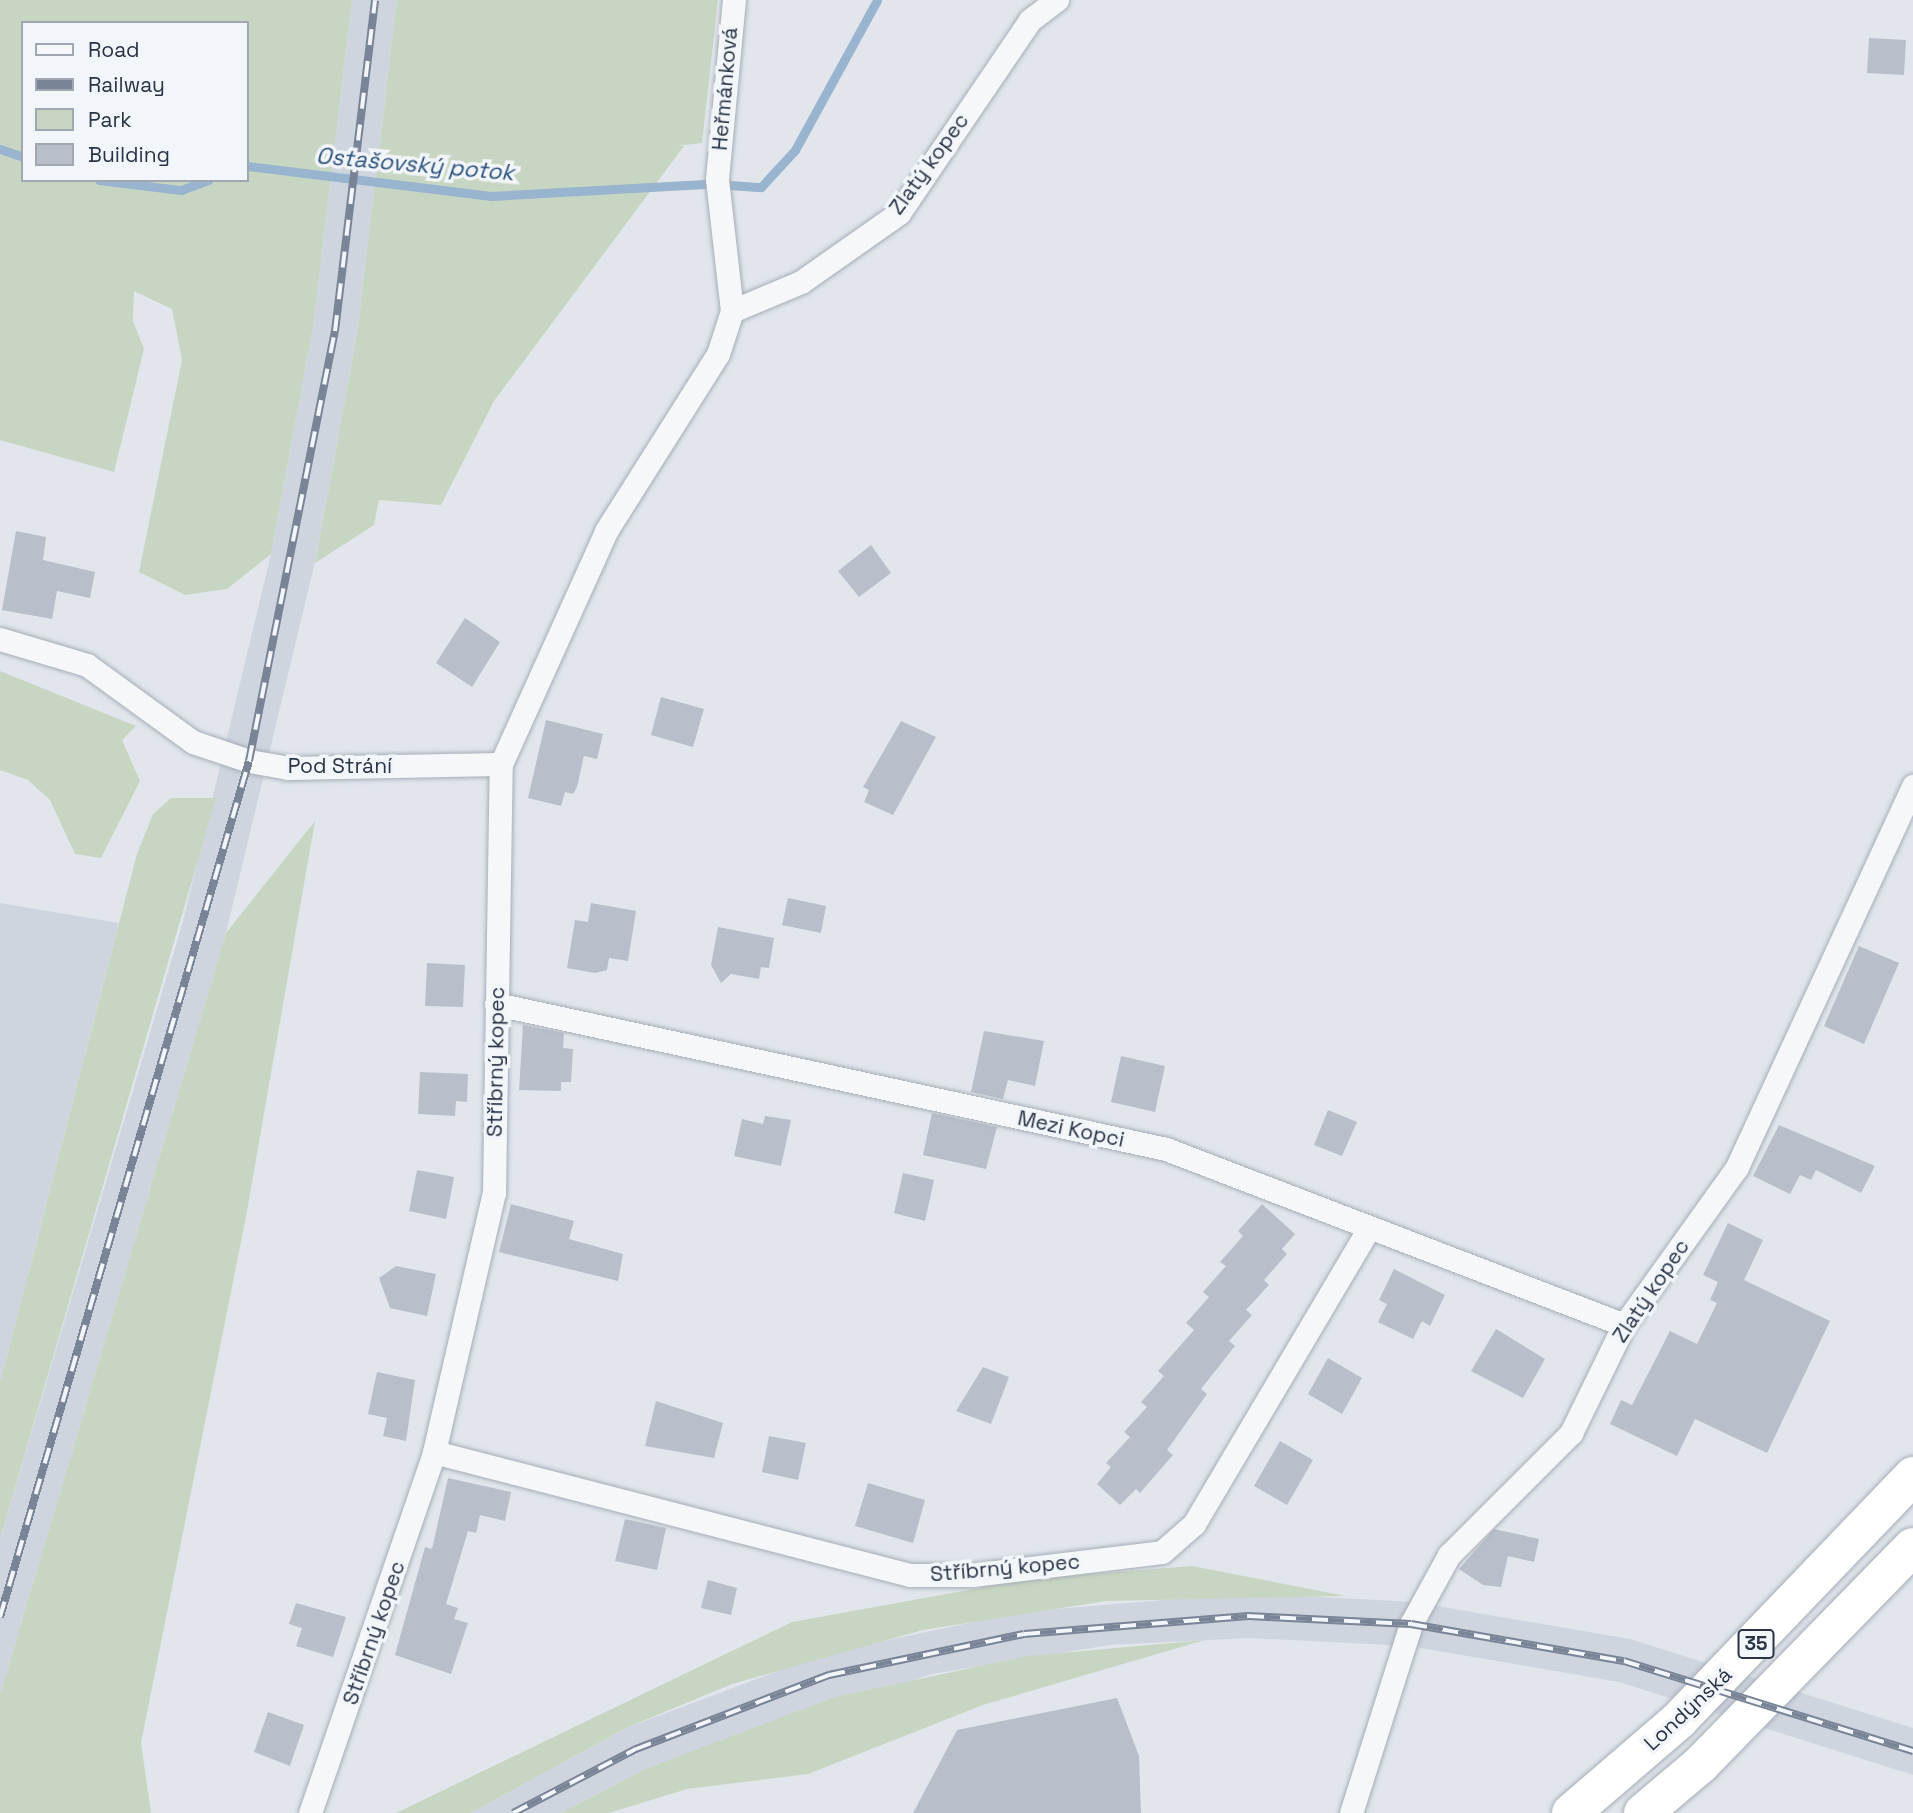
<!DOCTYPE html>
<meta charset="utf-8">
<style>
body{margin:0}
#map{position:relative;width:1913px;height:1813px;overflow:hidden;background:#e2e6ec;font-family:"Space Grotesk",sans-serif}
div>[style]{position:absolute}
.built>*{inset:0;background:#cfd5de}
.green>*{inset:0;background:#c7d6c2}
.stream>*{height:9px;margin:-4.5px;padding:0 4.5px;transform-origin:4.5px;border-radius:4.5px;background:#99b4cf}
.building>*{inset:0;background:#b8bfca}
.roads{filter:drop-shadow(0 0 2px #a6adb7) drop-shadow(0 0 2px #a6adb7)}
.street>*{height:23px;margin:-11.5px;padding:0 11.5px;transform-origin:11.5px;border-radius:11.5px;background:#f5f7f9}
.highway>*{height:38px;margin:-19px;padding:0 19px;transform-origin:19px;border-radius:19px;background:#fff}
.rail>*{height:8px;margin-top:-4px;transform-origin:0;background:repeating-linear-gradient(90deg,#f2f5f9 0 16px,#798597 0 32px);box-sizing:border-box;border-block:2px solid #798597}
span{translate:-50% -50%;white-space:nowrap;text-align:center;line-height:1.15;-webkit-text-stroke:7px #f2f5f9;paint-order:stroke}
.shield-label span{padding:2px 5px;background:#f2f5f9;border:2px solid;border-radius:5px;-webkit-text-stroke-width:0}
.shield-label{font-size:19px;color:#283345;font-weight:700}
.street-label{font-size:21px;color:#283345}
.water-label{font-size:23px;color:#2d527e;font-style:italic}
.legend{position:absolute;left:21px;top:21px;width:228px;height:161px;box-sizing:border-box;background:#f2f5f9;border:2px solid #a1a7b1;margin:0;padding:9px 12px;list-style:none;font-size:21px;color:#283345}
.legend li{display:flex;align-items:center;gap:14px;height:35px}
.legend b{width:35px;border:2px solid #a1a7b1}
</style>
<div id="map">
<div class="built">
<div style="clip-path:polygon(352px 0,397px 0,357px 334px,315px 562px,226px 933px,0 1695px,0 1539px,183px 921px,271px 554px,313px 327px)"></div>
<div style="clip-path:polygon(0 903px,119px 923px,0 1383px)"></div>
<div style="clip-path:polygon(1247px 1593px,1414px 1602px,1630px 1639px,1913px 1728px,1913px 1775px,1619px 1682px,1409px 1646px,1248px 1638px,1110px 1645px,932px 1674px,645px 1769px,561px 1813px,471px 1813px,626px 1728px,823px 1654px,1020px 1612px)"></div>
</div>
<div class="green">
<div style="clip-path:polygon(evenodd,0 0,352px 0,313px 327px,271px 554px,227px 589px,185px 595px,139px 572px,182px 360px,172px 309px,134px 291px,133px 321px,144px 349px,114px 472px,0 440px,0 0,23px 23px,247px 23px,247px 180px,23px 180px,23px 23px)"></div>
<div style="clip-path:polygon(397px 0,718px 0,702px 143px,676px 146px,684px 146px,494px 401px,441px 505px,379px 500px,374px 525px,315px 563px,357px 334px)"></div>
<div style="clip-path:polygon(0 671px,136px 726px,122px 740px,140px 781px,101px 858px,75px 854px,50px 800px,28px 780px,0 770px)"></div>
<div style="clip-path:polygon(171px 798px,216px 798px,0 1539px,0 1383px,137px 854px,153px 814px)"></div>
<div style="clip-path:polygon(315px 821px,246px 1217px,141px 1743px,151px 1813px,0 1813px,0 1695px,226px 933px)"></div>
<div style="clip-path:polygon(1192px 1566px,1346px 1596px,1106px 1601px,923px 1630px,732px 1684px,626px 1728px,471px 1813px,396px 1813px,792px 1622px,1029px 1579px)"></div>
<div style="clip-path:polygon(1205px 1640px,983px 1705px,808px 1774px,687px 1789px,609px 1813px,561px 1813px,645px 1769px,835px 1697px,1027px 1656px)"></div>
</div>
<div class="stream">
<div style="left:0;top:149px;width:24px;rotate:19deg"></div>
<div style="left:247px;top:166px;width:246px;rotate:7deg"></div>
<div style="left:491px;top:196px;width:214px;rotate:-3.2deg"></div>
<div style="left:99px;top:180px;width:83px;rotate:7deg"></div>
<div style="left:181px;top:190px;width:29px;rotate:-20deg"></div>
<div style="left:730px;top:185px;width:31px;rotate:4deg"></div>
<div style="left:761px;top:187px;width:50px;rotate:-47.4deg"></div>
<div style="left:795px;top:150px;width:171px;rotate:-61.3deg"></div>
</div>
<div class="building">
<div style="clip-path:polygon(1869px 38px,1906px 40px,1904px 75px,1867px 73px)"></div>
<div style="clip-path:polygon(16px 531px,46px 537px,43px 560px,95px 572px,90px 598px,57px 591px,52px 619px,2px 610px)"></div>
<div style="clip-path:polygon(871px 545px,891px 573px,859px 597px,838px 571px)"></div>
<div style="clip-path:polygon(465px 618px,500px 642px,472px 687px,436px 663px)"></div>
<div style="clip-path:polygon(661px 697px,704px 709px,693px 747px,651px 735px)"></div>
<div style="clip-path:polygon(546px 720px,603px 734px,597px 759px,584px 756px,577px 787px,573px 794px,565px 792px,561px 806px,528px 798px)"></div>
<div style="clip-path:polygon(901px 721px,936px 737px,893px 815px,864px 802px,869px 790px,863px 787px)"></div>
<div style="clip-path:polygon(788px 898px,826px 906px,821px 933px,782px 925px)"></div>
<div style="clip-path:polygon(591px 903px,636px 911px,628px 961px,609px 958px,607px 970px,595px 973px,567px 968px,575px 920px,588px 922px)"></div>
<div style="clip-path:polygon(718px 927px,774px 938px,769px 968px,761px 967px,759px 979px,731px 974px,721px 983px,711px 965px)"></div>
<div style="clip-path:polygon(1859px 946px,1899px 963px,1864px 1044px,1824px 1026px)"></div>
<div style="clip-path:polygon(427px 963px,465px 965px,463px 1007px,425px 1006px)"></div>
<div style="clip-path:polygon(523px 1025px,564px 1033px,563px 1048px,573px 1049px,571px 1082px,561px 1082px,561px 1091px,519px 1090px)"></div>
<div style="clip-path:polygon(984px 1031px,1044px 1041px,1035px 1086px,1008px 1080px,1003px 1099px,971px 1092px)"></div>
<div style="clip-path:polygon(1121px 1056px,1165px 1066px,1155px 1112px,1111px 1102px)"></div>
<div style="clip-path:polygon(420px 1072px,468px 1074px,467px 1102px,456px 1101px,455px 1116px,418px 1114px)"></div>
<div style="clip-path:polygon(1328px 1110px,1357px 1122px,1342px 1156px,1314px 1145px)"></div>
<div style="clip-path:polygon(932px 1113px,997px 1127px,986px 1169px,923px 1155px)"></div>
<div style="clip-path:polygon(765px 1116px,791px 1120px,781px 1166px,734px 1156px,742px 1119px,763px 1124px)"></div>
<div style="clip-path:polygon(1779px 1125px,1875px 1166px,1861px 1193px,1816px 1170px,1811px 1180px,1800px 1175px,1790px 1194px,1753px 1176px)"></div>
<div style="clip-path:polygon(417px 1170px,454px 1177px,446px 1219px,409px 1211px)"></div>
<div style="clip-path:polygon(903px 1173px,934px 1180px,925px 1221px,894px 1213px)"></div>
<div style="clip-path:polygon(511px 1204px,574px 1221px,569px 1239px,623px 1254px,618px 1281px,499px 1252px)"></div>
<div style="clip-path:polygon(1262px 1204px,1295px 1234px,1282px 1249px,1287px 1254px,1264px 1280px,1269px 1285px,1246px 1310px,1252px 1315px,1229px 1341px,1235px 1346px,1201px 1389px,1207px 1394px,1167px 1450px,1173px 1455px,1140px 1493px,1136px 1489px,1120px 1505px,1097px 1484px,1111px 1467px,1106px 1463px,1130px 1437px,1124px 1432px,1147px 1407px,1141px 1402px,1164px 1376px,1158px 1371px,1194px 1330px,1186px 1323px,1209px 1297px,1203px 1292px,1226px 1266px,1220px 1262px,1243px 1236px,1238px 1231px)"></div>
<div style="clip-path:polygon(1728px 1223px,1763px 1240px,1744px 1280px,1830px 1321px,1767px 1453px,1695px 1419px,1677px 1456px,1610px 1424px,1621px 1400px,1632px 1405px,1670px 1331px,1697px 1344px,1717px 1303px,1710px 1300px,1718px 1282px,1703px 1275px)"></div>
<div style="clip-path:polygon(396px 1266px,436px 1274px,427px 1316px,390px 1308px,379px 1278px)"></div>
<div style="clip-path:polygon(1394px 1269px,1445px 1295px,1430px 1326px,1422px 1321px,1413px 1339px,1378px 1322px,1387px 1304px,1379px 1300px)"></div>
<div style="clip-path:polygon(1496px 1329px,1545px 1359px,1523px 1398px,1471px 1371px)"></div>
<div style="clip-path:polygon(1328px 1358px,1362px 1378px,1342px 1414px,1308px 1394px)"></div>
<div style="clip-path:polygon(983px 1367px,1009px 1377px,991px 1424px,956px 1411px)"></div>
<div style="clip-path:polygon(377px 1372px,415px 1380px,406px 1441px,383px 1436px,387px 1418px,368px 1414px)"></div>
<div style="clip-path:polygon(656px 1401px,723px 1423px,714px 1458px,645px 1446px)"></div>
<div style="clip-path:polygon(769px 1436px,806px 1443px,798px 1480px,762px 1472px)"></div>
<div style="clip-path:polygon(1280px 1441px,1313px 1460px,1287px 1505px,1254px 1486px)"></div>
<div style="clip-path:polygon(448px 1478px,511px 1492px,505px 1521px,480px 1515px,476px 1533px,468px 1531px,446px 1604px,458px 1608px,454px 1619px,468px 1623px,451px 1674px,395px 1655px,425px 1547px,432px 1549px)"></div>
<div style="clip-path:polygon(868px 1483px,925px 1500px,913px 1543px,855px 1526px)"></div>
<div style="clip-path:polygon(625px 1519px,666px 1528px,657px 1570px,615px 1561px)"></div>
<div style="clip-path:polygon(1494px 1529px,1539px 1539px,1534px 1562px,1508px 1556px,1501px 1587px,1483px 1585px,1459px 1569px)"></div>
<div style="clip-path:polygon(708px 1580px,737px 1588px,731px 1615px,701px 1608px)"></div>
<div style="clip-path:polygon(296px 1603px,346px 1617px,333px 1657px,296px 1646px,302px 1628px,289px 1624px)"></div>
<div style="clip-path:polygon(1117px 1698px,1139px 1756px,1141px 1813px,913px 1813px,957px 1730px)"></div>
<div style="clip-path:polygon(268px 1712px,304px 1725px,290px 1766px,254px 1752px)"></div>
</div>
<div class="roads">
<div class="street">
<div style="left:732px;top:311px;width:75px;rotate:-22.8deg"></div>
<div style="left:801px;top:282px;width:120px;rotate:-35.1deg"></div>
<div style="left:899px;top:213px;width:233px;rotate:-55.8deg"></div>
<div style="left:1030px;top:20px;width:34px;rotate:-37deg"></div>
<div style="left:0;top:639px;width:91px;rotate:16.6deg"></div>
<div style="left:87px;top:665px;width:131px;rotate:36deg"></div>
<div style="left:193px;top:742px;width:59px;rotate:18.7deg"></div>
<div style="left:249px;top:761px;width:40px;rotate:10deg"></div>
<div style="left:288px;top:768px;width:213px;rotate:-1.1deg"></div>
<div style="left:496px;top:1004px;width:686px;rotate:12.21deg"></div>
<div style="left:1166px;top:1149px;width:491px;rotate:21deg"></div>
<div style="left:434px;top:1452px;width:492px;rotate:14.5deg"></div>
<div style="left:910px;top:1575px;width:62px"></div>
<div style="left:972px;top:1575px;width:191px;rotate:-6.9deg"></div>
<div style="left:1162px;top:1552px;width:43px;rotate:-41.2deg"></div>
<div style="left:1194px;top:1524px;width:344px;rotate:-59.4deg"></div>
<div style="left:310px;top:1813px;width:382px;rotate:-71deg"></div>
<div style="left:434px;top:1452px;width:266px;rotate:-77deg"></div>
<div style="left:494px;top:1193px;width:429px;rotate:-89.1deg"></div>
<div style="left:501px;top:764px;width:256px;rotate:-65.7deg"></div>
<div style="left:606px;top:531px;width:209px;rotate:-57.7deg"></div>
<div style="left:718px;top:354px;width:45px;rotate:-72deg"></div>
<div style="left:732px;top:311px;width:133px;rotate:-96.5deg"></div>
<div style="left:717px;top:179px;width:180px;rotate:-84.6deg"></div>
<div style="left:1351px;top:1813px;width:198px;rotate:-72.4deg"></div>
<div style="left:1411px;top:1624px;width:79px;rotate:-61.2deg"></div>
<div style="left:1449px;top:1555px;width:173px;rotate:-45deg"></div>
<div style="left:1571px;top:1433px;width:120px;rotate:-63.9deg"></div>
<div style="left:1624px;top:1325px;width:194px;rotate:-54.4deg"></div>
<div style="left:1737px;top:1167px;width:420px;rotate:-65.2deg"></div>
</div>
<div class="highway">
<div style="left:1571px;top:1813px;width:143px;rotate:-40.7deg"></div>
<div style="left:1679px;top:1720px;width:338px;rotate:-46.2deg"></div>
<div style="left:1643px;top:1813px;width:76px;rotate:-40.2deg"></div>
<div style="left:1701px;top:1764px;width:303px;rotate:-45.7deg"></div>
</div>
</div>
<div class="rail">
<div style="left:0;top:1617px;width:891px;rotate:-73.78deg"></div>
<div style="left:249px;top:761px;width:439px;rotate:-78.7deg"></div>
<div style="left:335px;top:331px;width:333px;rotate:-83.1deg"></div>
<div style="left:513px;top:1813px;width:139px;rotate:-27.5deg"></div>
<div style="left:636px;top:1749px;width:207px;rotate:-21deg"></div>
<div style="left:829px;top:1675px;width:199px;rotate:-11.9deg"></div>
<div style="left:1024px;top:1634px;width:225px;rotate:-4.6deg"></div>
<div style="left:1248px;top:1616px;width:163px;rotate:2.8deg"></div>
<div style="left:1411px;top:1624px;width:216px;rotate:9.9deg"></div>
<div style="left:1624px;top:1661px;width:303px;rotate:17.3deg"></div>
</div>
<div class="shield-label">
<span style="left:1756px;top:1644px">35</span>
</div>
<div class="street-label">
<span style="left:725px;top:89px;rotate:-85deg">Heřmánková</span>
<span style="left:929px;top:164px;rotate:-54deg">Zlatý kopec</span>
<span style="left:340px;top:766px">Pod Strání</span>
<span style="left:496px;top:1062px;rotate:-89deg">Stříbrný kopec</span>
<span style="left:1071px;top:1129px;rotate:12deg">Mezi Kopci</span>
<span style="left:1651px;top:1291px;rotate:-56deg">Zlatý kopec</span>
<span style="left:1005px;top:1568px;rotate:-5deg">Stříbrný kopec</span>
<span style="left:374px;top:1633px;rotate:-71deg">Stříbrný kopec</span>
<span style="left:1688px;top:1709px;rotate:-43deg">Londýnská</span>
</div>
<div class="water-label">
<span style="left:415px;top:164px;rotate:5deg">Ostašovský potok</span>
</div>
<ul class="legend">
<li><b style="height:9px;background:#f5f7f9"></b>Road</li>
<li><b style="height:9px;background:#798597"></b>Railway</li>
<li><b style="height:19px;background:#c7d6c2"></b>Park</li>
<li><b style="height:19px;background:#b8bfca"></b>Building</li>
</ul>
</div>
